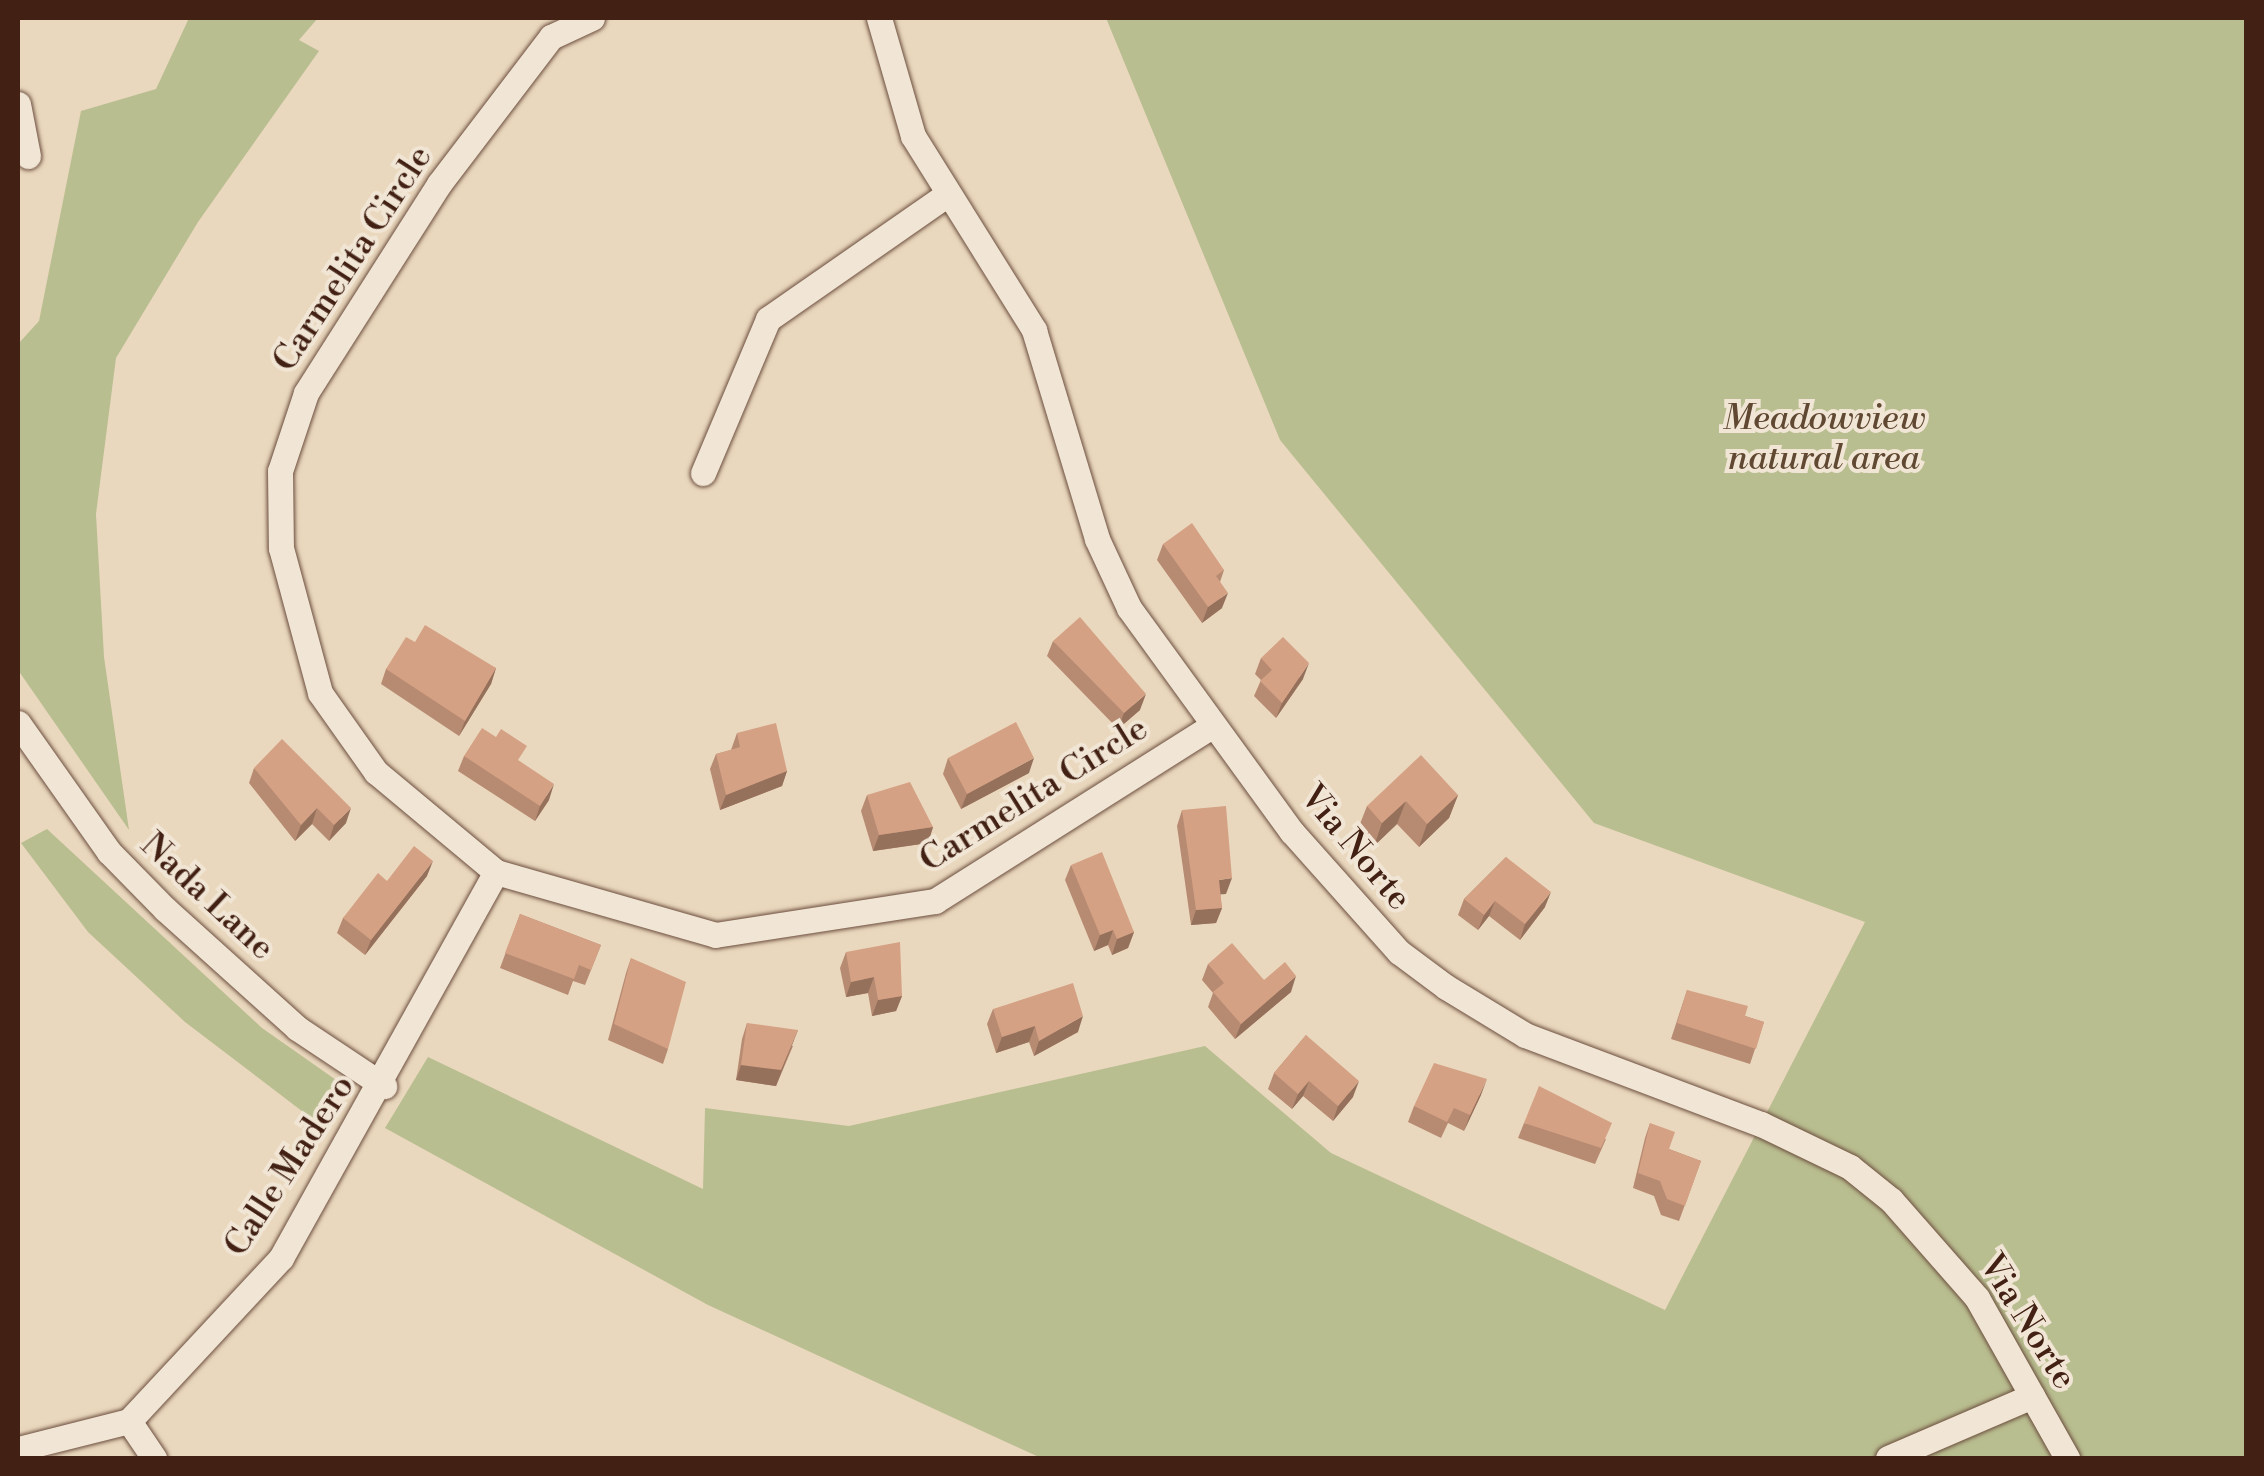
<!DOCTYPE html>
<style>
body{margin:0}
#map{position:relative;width:2264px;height:1476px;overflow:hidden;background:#ead8be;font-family:"Libre Bodoni",serif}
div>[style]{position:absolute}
.green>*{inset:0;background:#b9be90}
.roads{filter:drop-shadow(0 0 2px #6c4e3e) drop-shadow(0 0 2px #6c4e3e)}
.minor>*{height:25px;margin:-12.5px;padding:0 12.5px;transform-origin:12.5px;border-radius:12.5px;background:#f1e6d5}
.wall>*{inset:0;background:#b78a72}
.shaded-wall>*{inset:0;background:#95715c}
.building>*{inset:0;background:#d5a184}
span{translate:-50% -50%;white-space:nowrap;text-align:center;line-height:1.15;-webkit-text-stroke:8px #f1e6d5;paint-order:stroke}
.street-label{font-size:35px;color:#422013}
.park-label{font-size:35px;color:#604832;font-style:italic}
.frame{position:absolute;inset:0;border:20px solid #422013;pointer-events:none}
</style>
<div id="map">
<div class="green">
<div style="clip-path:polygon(189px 18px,318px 18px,299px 40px,319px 51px,198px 222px,116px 358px,96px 514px,104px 657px,129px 830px,18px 670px,18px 344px,39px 321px,81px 111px,156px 89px)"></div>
<div style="clip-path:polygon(1106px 18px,2246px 18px,2246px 1458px,1041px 1458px,708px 1305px,385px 1128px,428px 1057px,703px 1189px,705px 1108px,849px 1126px,1205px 1046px,1331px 1153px,1665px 1310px,1865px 922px,1594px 823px,1280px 440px)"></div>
<div style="clip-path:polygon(47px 829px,262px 1028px,339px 1082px,328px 1131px,185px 1022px,88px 932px,21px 843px)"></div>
</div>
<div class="roads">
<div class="minor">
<div style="left:592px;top:18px;width:45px;rotate:155.1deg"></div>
<div style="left:551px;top:37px;width:185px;rotate:127.3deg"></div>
<div style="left:439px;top:184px;width:248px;rotate:122.5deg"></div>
<div style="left:306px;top:393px;width:82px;rotate:108.4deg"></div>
<div style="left:280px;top:471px;width:77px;rotate:89.3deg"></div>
<div style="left:281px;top:548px;width:150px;rotate:74.9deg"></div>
<div style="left:320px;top:693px;width:97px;rotate:54.7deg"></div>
<div style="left:376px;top:772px;width:156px;rotate:39.8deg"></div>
<div style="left:496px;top:872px;width:228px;rotate:16deg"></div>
<div style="left:715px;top:935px;width:223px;rotate:-8.8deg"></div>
<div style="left:935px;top:901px;width:329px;rotate:-32.3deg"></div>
<div style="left:879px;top:18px;width:123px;rotate:73.9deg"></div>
<div style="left:913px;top:136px;width:229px;rotate:58deg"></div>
<div style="left:1034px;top:330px;width:218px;rotate:73.2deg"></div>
<div style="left:1097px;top:539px;width:76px;rotate:65.1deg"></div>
<div style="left:1129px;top:608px;width:277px;rotate:54deg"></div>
<div style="left:1292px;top:832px;width:161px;rotate:48.3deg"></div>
<div style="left:1399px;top:952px;width:59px;rotate:36.7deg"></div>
<div style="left:1446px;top:987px;width:92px;rotate:31.3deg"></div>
<div style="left:1525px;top:1035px;width:252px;rotate:20.7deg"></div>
<div style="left:1761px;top:1124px;width:99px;rotate:25.8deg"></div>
<div style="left:1850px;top:1167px;width:53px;rotate:38.8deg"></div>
<div style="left:1891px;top:1200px;width:130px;rotate:48.7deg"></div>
<div style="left:1977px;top:1298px;width:184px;rotate:60.6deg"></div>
<div style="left:18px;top:104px;width:53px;rotate:79.1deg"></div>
<div style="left:703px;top:473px;width:167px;rotate:-67.1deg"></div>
<div style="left:768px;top:319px;width:216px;rotate:-34.8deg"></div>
<div style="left:18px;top:723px;width:158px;rotate:54.8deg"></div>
<div style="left:109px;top:852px;width:80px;rotate:45.5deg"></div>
<div style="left:165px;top:909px;width:178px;rotate:42deg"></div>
<div style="left:297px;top:1028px;width:105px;rotate:33.7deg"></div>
<div style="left:129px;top:1421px;width:45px;rotate:56deg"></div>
<div style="left:18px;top:1449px;width:114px;rotate:-14.2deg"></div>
<div style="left:129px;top:1421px;width:223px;rotate:-47deg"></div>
<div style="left:281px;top:1258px;width:442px;rotate:-60.9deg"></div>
<div style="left:1888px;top:1458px;width:157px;rotate:-23.3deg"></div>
</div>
</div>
<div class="wall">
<div style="clip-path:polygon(1163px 544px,1224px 570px,1220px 582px,1222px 608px,1202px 623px,1157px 560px)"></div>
<div style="clip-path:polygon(1053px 641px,1140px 710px,1118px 729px,1047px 656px)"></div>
<div style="clip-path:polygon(415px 642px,496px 668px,491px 684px,459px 736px,381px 684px,386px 669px)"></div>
<div style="clip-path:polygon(1261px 658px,1303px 679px,1276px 718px,1254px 696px,1261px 680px,1255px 674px)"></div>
<div style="clip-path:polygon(737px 733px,787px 771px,782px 786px,720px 810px,710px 769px,716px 754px,731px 750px)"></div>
<div style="clip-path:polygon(464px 756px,521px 762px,549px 800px,535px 821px,458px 771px)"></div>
<div style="clip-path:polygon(948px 758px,1029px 773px,961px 809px,943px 774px)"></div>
<div style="clip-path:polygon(254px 768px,346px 823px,329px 841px,312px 824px,295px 841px,249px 783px)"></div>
<div style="clip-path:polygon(867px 795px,933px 827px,928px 843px,873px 851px,861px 811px)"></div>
<div style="clip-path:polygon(1458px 795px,1449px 818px,1419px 847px,1397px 824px,1374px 846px,1358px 829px,1367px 806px)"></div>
<div style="clip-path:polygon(1182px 810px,1226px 894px,1220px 894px,1222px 908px,1216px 923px,1191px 925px,1177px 826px)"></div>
<div style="clip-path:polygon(1506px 857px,1545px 907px,1520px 940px,1489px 916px,1478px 930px,1458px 915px,1464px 899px)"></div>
<div style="clip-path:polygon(1071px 865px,1134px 932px,1128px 948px,1112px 955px,1108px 945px,1094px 951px,1065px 880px)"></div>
<div style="clip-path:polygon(427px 876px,365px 955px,337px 933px,343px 918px,387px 881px)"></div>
<div style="clip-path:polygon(520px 914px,601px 945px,585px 985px,573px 981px,568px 995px,500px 968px)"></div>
<div style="clip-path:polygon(846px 952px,902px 996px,896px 1011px,872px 1016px,868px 993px,846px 997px,840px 968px)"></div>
<div style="clip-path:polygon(631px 958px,668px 1049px,663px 1064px,608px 1040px,626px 973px)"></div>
<div style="clip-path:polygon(1208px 964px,1264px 980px,1291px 992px,1235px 1039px,1208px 1007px,1213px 993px,1202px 980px)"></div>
<div style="clip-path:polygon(1687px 990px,1745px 1016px,1764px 1022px,1750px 1064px,1671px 1039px)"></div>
<div style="clip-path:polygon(993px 1009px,1078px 1032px,1034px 1056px,1029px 1042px,996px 1053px,987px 1024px)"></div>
<div style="clip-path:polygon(747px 1023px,793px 1046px,776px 1086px,736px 1080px,742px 1039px)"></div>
<div style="clip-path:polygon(1306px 1035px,1353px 1097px,1333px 1121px,1303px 1096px,1292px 1109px,1268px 1089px,1274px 1073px)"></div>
<div style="clip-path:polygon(1481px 1095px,1464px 1131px,1448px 1123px,1441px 1138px,1408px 1122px,1414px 1106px)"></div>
<div style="clip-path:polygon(1524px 1123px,1606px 1139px,1595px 1164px,1518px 1138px)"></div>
<div style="clip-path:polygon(1650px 1123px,1669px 1149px,1701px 1161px,1679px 1221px,1661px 1215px,1654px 1196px,1633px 1188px,1645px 1138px)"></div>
</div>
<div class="shaded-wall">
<div style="clip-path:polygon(1228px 593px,1222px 608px,1202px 623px,1208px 607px)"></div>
<div style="clip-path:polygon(1309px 663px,1303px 679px,1276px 718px,1282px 703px)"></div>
<div style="clip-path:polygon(496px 668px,491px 684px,459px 736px,465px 721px)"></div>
<div style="clip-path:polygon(1146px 694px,1140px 710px,1118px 729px,1124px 713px)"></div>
<div style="clip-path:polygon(1034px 758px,1029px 773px,961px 809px,967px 794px)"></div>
<div style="clip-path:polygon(787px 771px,782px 786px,720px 810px,726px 795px)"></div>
<div style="clip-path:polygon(554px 784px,549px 800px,535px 821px,540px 806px)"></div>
<div style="clip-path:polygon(1458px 795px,1449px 818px,1419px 847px,1427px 824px)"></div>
<div style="clip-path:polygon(1406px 801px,1397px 824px,1374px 846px,1382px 823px)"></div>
<div style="clip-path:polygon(317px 808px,312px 824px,295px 841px,301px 825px)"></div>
<div style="clip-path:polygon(351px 808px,346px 823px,329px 841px,334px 825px)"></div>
<div style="clip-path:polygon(933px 827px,928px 843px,873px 851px,879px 835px)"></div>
<div style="clip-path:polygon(433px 861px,427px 876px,365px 955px,371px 940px)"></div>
<div style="clip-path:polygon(1232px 878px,1226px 894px,1213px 895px,1219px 880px)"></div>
<div style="clip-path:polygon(1551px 892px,1545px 907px,1520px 940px,1525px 924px)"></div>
<div style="clip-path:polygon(1495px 901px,1489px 916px,1478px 930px,1484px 915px)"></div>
<div style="clip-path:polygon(1222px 908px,1216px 923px,1191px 925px,1196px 910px)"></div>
<div style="clip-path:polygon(1113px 930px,1108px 945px,1094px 951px,1100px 935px)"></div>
<div style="clip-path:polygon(1134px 932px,1128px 948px,1112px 955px,1117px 939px)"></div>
<div style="clip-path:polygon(1296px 976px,1291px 992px,1235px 1039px,1241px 1024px)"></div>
<div style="clip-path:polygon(874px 977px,868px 993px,846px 997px,851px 982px)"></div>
<div style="clip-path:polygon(902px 996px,896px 1011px,872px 1016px,878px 1000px)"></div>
<div style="clip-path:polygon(1083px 1016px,1078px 1032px,1034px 1056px,1039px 1041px)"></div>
<div style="clip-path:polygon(1035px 1026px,1029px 1042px,996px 1053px,1002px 1037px)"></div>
<div style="clip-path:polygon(798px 1030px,776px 1086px,736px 1080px,741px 1065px)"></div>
<div style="clip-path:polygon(1487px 1079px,1481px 1095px,1464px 1131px,1470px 1115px)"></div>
<div style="clip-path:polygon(1309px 1081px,1303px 1096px,1292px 1109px,1298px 1094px)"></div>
<div style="clip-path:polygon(1359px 1081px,1353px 1097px,1333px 1121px,1338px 1106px)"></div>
</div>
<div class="building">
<div style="clip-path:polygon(1192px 523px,1224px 570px,1216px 576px,1228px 593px,1208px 607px,1163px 544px)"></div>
<div style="clip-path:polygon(1080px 617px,1146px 694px,1124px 713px,1053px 641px)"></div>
<div style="clip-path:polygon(425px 625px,496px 668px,465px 721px,386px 669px,406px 637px,415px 642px)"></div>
<div style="clip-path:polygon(1283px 637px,1309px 663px,1282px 703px,1260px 681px,1272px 670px,1261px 658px)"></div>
<div style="clip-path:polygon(1016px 722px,1034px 758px,967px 794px,948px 758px)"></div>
<div style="clip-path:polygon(776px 723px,787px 771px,726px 795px,716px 754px,740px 747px,737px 733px)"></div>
<div style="clip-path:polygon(482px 728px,496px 737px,501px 729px,527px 746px,518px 760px,554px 784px,540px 806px,464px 756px)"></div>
<div style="clip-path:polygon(282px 739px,351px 808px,334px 825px,317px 808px,301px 825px,254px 768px)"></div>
<div style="clip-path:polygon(1421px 755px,1458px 795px,1427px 824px,1406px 801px,1382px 823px,1367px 806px)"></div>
<div style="clip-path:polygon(910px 782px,933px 827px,879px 835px,867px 795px)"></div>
<div style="clip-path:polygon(1226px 806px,1232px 878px,1219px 880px,1222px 908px,1196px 910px,1182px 810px)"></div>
<div style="clip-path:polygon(414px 846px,433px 861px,371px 940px,343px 918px,378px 873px,387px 881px)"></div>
<div style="clip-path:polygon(1102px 852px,1134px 932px,1117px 939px,1113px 930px,1100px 935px,1071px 865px)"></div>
<div style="clip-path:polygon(1506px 857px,1551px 892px,1525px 924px,1495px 901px,1484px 915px,1464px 899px)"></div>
<div style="clip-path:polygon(520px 914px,601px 945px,591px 970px,579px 965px,574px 979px,505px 953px)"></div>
<div style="clip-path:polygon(900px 942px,902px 996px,878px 1000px,874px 977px,851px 982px,846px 952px)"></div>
<div style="clip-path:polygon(1232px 943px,1264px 980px,1285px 962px,1296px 976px,1241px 1024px,1213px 992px,1224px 983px,1208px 964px)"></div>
<div style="clip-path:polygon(631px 958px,686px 982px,668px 1049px,614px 1024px)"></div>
<div style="clip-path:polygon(1073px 983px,1083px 1016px,1039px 1041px,1035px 1026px,1002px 1037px,993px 1009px)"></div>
<div style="clip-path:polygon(1687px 990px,1748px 1006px,1745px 1016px,1764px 1022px,1756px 1049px,1677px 1023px)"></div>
<div style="clip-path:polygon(747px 1023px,798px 1030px,781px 1070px,741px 1065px)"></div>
<div style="clip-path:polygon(1306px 1035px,1359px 1081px,1338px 1106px,1309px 1081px,1298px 1094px,1274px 1073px)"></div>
<div style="clip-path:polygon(1434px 1063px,1487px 1079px,1470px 1115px,1454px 1108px,1447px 1122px,1414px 1106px)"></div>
<div style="clip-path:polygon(1539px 1086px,1612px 1123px,1601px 1148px,1524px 1123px)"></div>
<div style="clip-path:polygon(1650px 1123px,1675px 1132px,1669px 1149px,1701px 1161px,1685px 1206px,1667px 1199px,1660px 1181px,1638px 1173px)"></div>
</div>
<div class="street-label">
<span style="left:353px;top:259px;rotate:-57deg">Carmelita Circle</span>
<span style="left:1034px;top:795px;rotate:-32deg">Carmelita Circle</span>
<span style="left:1355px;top:848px;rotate:50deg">Via Norte</span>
<span style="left:207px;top:897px;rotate:43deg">Nada Lane</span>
<span style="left:290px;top:1166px;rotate:-57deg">Calle Madero</span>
<span style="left:2027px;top:1322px;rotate:58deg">Via Norte</span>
</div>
<div class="park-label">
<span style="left:1824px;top:439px">Meadowview<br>natural area</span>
</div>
<div class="frame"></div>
</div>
